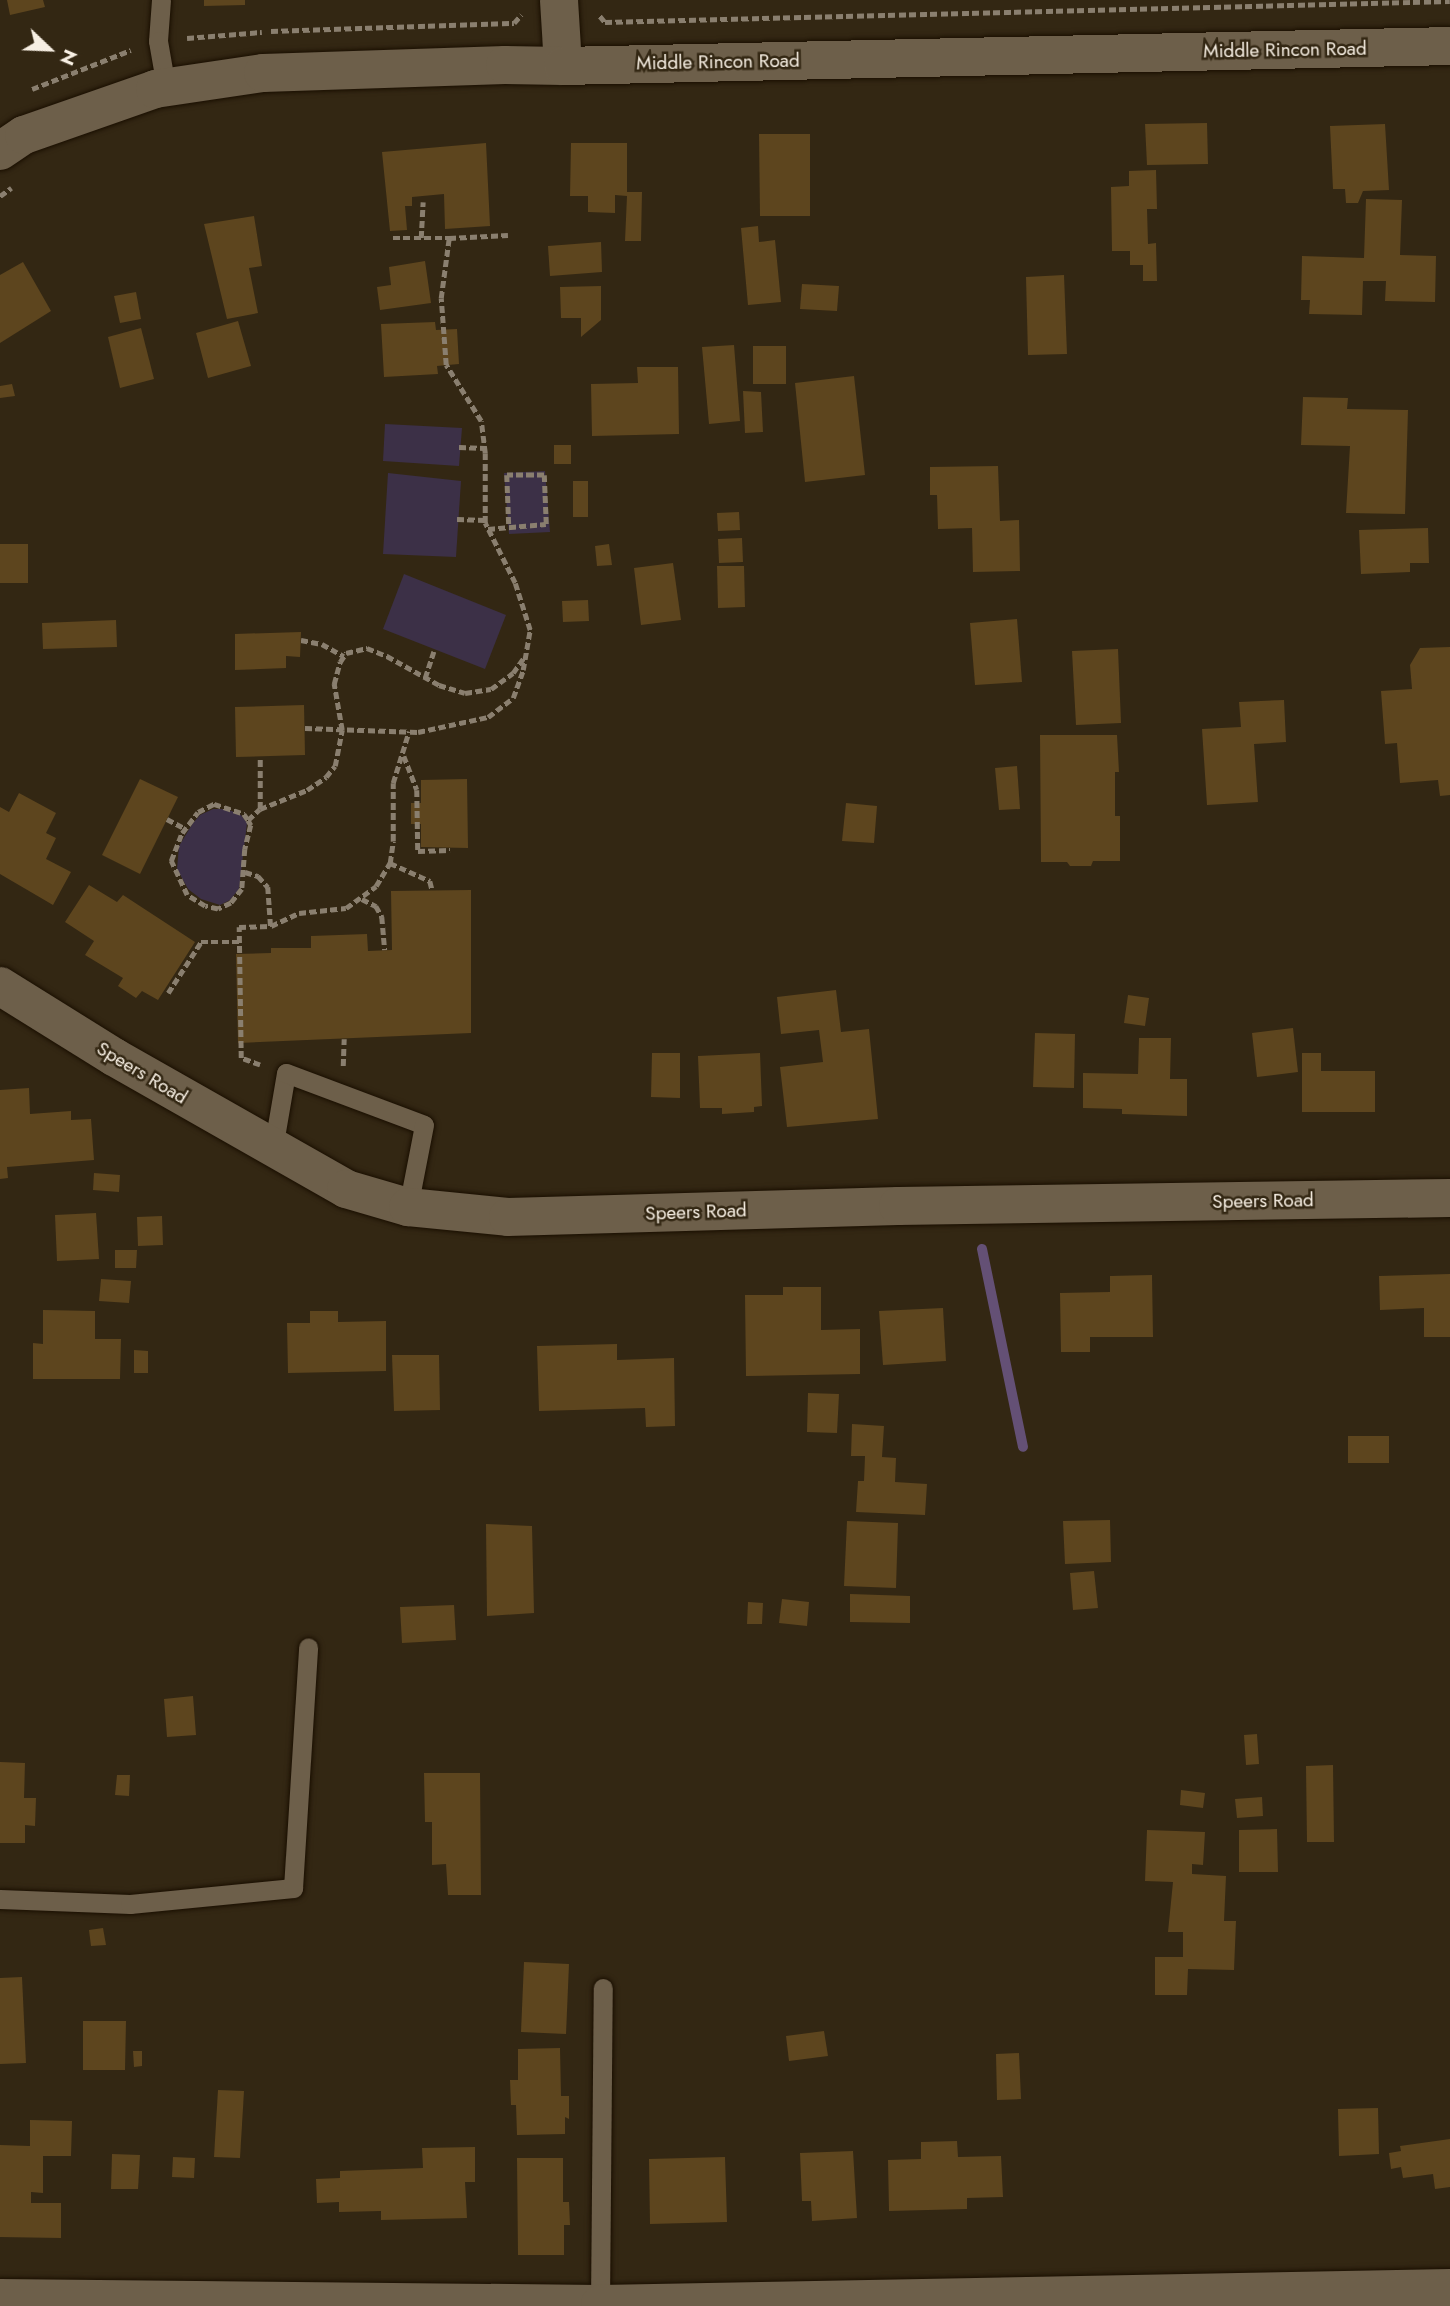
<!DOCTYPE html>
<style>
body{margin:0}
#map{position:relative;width:1450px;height:2306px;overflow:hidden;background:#332713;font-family:Jost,sans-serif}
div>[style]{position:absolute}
.green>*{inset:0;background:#3c3047}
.stream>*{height:10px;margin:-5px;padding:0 5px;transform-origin:5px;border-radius:5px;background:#645075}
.building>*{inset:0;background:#5d451e}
.path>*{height:4.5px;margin-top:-2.25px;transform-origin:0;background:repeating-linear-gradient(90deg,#8a7f6f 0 7px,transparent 0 10.5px)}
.roads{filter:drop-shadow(0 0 2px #1a0f00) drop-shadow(0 0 2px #1a0f00)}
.service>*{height:19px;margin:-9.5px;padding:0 9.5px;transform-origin:9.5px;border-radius:9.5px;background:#6d5f4a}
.minor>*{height:38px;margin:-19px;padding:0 19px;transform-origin:19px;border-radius:19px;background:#6d5f4a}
.tertiary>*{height:38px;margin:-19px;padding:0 19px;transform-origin:19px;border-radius:19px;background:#6d5f4a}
span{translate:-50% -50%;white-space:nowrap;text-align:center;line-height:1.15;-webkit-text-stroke:5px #332713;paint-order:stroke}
.street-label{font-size:19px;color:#f7efe3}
.north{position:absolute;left:14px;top:14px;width:70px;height:70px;-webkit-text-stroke:5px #332713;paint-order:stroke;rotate:113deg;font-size:19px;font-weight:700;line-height:28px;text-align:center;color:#f7efe3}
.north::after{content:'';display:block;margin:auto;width:24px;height:32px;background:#f7efe3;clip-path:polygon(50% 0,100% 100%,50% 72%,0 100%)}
</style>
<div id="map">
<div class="green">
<div style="clip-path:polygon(385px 424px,462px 428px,459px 466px,383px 461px)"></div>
<div style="clip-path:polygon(545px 471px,550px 532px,509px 534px,504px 473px)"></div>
<div style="clip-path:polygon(388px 473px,461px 481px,456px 557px,383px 554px)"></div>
<div style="clip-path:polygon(404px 574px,506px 615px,485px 669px,383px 629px)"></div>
<div style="clip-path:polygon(213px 809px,227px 809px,241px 815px,247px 823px,239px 889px,230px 900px,220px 905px,201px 899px,188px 889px,177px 869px,179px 846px,193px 823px,200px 815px)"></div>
</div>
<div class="stream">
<div style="left:982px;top:1249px;width:202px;rotate:78.3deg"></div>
</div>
<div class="building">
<div style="clip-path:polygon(7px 0,43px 0,45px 7px,10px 15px)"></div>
<div style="clip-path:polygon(204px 0,245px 0,245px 5px,204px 6px)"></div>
<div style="clip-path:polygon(1207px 123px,1208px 164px,1147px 165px,1145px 124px)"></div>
<div style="clip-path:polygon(1385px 124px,1389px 190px,1363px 191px,1358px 203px,1346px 203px,1345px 189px,1333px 189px,1330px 126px)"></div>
<div style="clip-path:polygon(759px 134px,810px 134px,810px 216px,760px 216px)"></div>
<div style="clip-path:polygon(486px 143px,490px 226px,445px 229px,444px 194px,412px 197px,412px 206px,405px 206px,407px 230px,390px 231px,382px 152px)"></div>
<div style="clip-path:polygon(571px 143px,627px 143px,627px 192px,642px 192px,641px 241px,625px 241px,627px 196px,615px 195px,615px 213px,588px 212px,588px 196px,570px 196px)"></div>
<div style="clip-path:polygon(1156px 170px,1157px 209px,1147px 209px,1148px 244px,1156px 243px,1157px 281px,1143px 281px,1143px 265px,1130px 265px,1130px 251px,1112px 251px,1111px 187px,1129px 186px,1129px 171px)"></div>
<div style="clip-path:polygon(1366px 199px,1402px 200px,1400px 255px,1436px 256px,1435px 302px,1385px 301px,1386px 281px,1363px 281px,1362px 315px,1309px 314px,1310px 300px,1301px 300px,1302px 256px,1364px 258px)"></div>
<div style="clip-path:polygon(254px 216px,262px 266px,249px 268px,258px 313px,227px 319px,204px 224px)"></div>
<div style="clip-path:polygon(758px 226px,759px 242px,775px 240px,781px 302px,748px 305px,741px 228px)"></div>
<div style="clip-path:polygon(601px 242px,602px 272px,550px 276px,548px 246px)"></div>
<div style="clip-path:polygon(425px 261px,431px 303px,380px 310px,377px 287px,391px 285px,389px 267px)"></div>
<div style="clip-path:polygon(23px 262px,51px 311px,0 343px,0 275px)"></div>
<div style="clip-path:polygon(1064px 275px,1067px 354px,1028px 355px,1026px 277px)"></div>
<div style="clip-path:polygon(802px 284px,839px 286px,837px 311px,800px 309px)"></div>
<div style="clip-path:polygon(601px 286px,601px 320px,581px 337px,581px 318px,561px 318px,560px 287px)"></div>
<div style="clip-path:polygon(136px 292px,141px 319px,120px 323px,114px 296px)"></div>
<div style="clip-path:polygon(238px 321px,251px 366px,208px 378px,196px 333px)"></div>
<div style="clip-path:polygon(435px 322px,436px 330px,457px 329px,459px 364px,437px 366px,438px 374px,384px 377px,381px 324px)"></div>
<div style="clip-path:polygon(141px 328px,154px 379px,120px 388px,108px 337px)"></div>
<div style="clip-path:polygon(734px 345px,740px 421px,709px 424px,702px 347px)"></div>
<div style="clip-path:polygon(753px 346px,786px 346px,786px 384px,753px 384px)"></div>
<div style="clip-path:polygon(637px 367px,678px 367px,679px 434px,592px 436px,591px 384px,638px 383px)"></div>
<div style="clip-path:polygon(854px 376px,865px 475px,805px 482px,795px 383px)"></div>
<div style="clip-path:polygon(12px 384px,15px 396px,0 398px,0 386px)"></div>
<div style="clip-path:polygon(743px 391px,761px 392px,763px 432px,745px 433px)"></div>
<div style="clip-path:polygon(1303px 397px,1348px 398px,1347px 409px,1408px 410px,1405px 514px,1346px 513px,1350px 446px,1301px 445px)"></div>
<div style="clip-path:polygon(554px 445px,571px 445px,571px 464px,554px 464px)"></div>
<div style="clip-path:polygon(998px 466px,1000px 521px,1019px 520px,1020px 571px,973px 572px,972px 528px,938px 529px,937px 495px,930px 495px,930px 467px)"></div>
<div style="clip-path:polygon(573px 481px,588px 481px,588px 517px,573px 517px)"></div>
<div style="clip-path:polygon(739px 512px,740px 530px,718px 531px,717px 513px)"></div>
<div style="clip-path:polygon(1428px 528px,1429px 563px,1410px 563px,1410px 572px,1361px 574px,1359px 530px)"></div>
<div style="clip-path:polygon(742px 538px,743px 562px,719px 563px,718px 539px)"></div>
<div style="clip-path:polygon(0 544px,28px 544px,28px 583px,0 583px)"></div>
<div style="clip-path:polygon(609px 544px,612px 565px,597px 566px,595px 546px)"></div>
<div style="clip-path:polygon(673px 563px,681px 620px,641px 625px,634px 568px)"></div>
<div style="clip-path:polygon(717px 566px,744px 566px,745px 607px,718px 608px)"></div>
<div style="clip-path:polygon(588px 600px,589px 621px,563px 622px,562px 601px)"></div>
<div style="clip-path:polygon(1017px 619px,1022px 682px,975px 685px,970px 623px)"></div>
<div style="clip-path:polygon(116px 620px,117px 647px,43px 649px,42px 623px)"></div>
<div style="clip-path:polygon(301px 632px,300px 657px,286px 656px,286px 668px,235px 670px,235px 634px)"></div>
<div style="clip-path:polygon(1450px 647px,1450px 795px,1440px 796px,1438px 780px,1400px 783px,1397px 743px,1385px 744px,1381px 691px,1412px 689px,1410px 665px,1420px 648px)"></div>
<div style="clip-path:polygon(1118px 649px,1121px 723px,1076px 725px,1072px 651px)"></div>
<div style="clip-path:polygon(1284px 700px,1286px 742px,1254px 744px,1258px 802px,1207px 805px,1202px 729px,1241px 727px,1239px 702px)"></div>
<div style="clip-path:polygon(304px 705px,305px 755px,236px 757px,235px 707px)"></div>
<div style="clip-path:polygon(1040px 735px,1117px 735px,1119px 772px,1115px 772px,1115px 816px,1120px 816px,1120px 861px,1093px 861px,1091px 866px,1070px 866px,1067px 862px,1041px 862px)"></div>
<div style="clip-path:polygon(1017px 766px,1020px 809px,999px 810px,995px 768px)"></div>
<div style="clip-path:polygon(140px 779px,178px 797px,140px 874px,102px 855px)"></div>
<div style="clip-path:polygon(467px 779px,468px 848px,421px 847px,421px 824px,411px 824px,411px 803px,421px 803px,421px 780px)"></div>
<div style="clip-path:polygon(19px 793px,56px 813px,46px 833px,56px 838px,46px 859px,71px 872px,53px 905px,0 874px,0 807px,9px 812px)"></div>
<div style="clip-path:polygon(846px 803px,877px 806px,874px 843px,842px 841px)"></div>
<div style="clip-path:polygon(89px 885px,117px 902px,123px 895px,195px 942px,158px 1000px,142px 991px,136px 998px,118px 986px,123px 978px,85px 955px,94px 941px,65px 922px)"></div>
<div style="clip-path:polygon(471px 890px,471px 1033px,238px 1043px,236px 954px,271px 953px,271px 948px,311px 948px,311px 936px,367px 934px,368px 951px,392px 950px,391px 891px)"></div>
<div style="clip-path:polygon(836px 990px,841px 1032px,869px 1029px,878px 1119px,787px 1127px,780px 1067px,823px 1062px,819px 1030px,781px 1034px,777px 997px)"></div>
<div style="clip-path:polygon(1128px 995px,1149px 998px,1145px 1026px,1124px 1023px)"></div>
<div style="clip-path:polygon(1293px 1028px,1298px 1072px,1257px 1077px,1252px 1033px)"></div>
<div style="clip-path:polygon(1035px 1033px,1075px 1034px,1074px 1088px,1033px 1087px)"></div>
<div style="clip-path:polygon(1139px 1038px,1171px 1038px,1170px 1079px,1187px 1079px,1187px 1116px,1122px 1114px,1122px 1109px,1083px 1108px,1083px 1073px,1138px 1074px)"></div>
<div style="clip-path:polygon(652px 1053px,680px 1053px,680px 1098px,651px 1097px)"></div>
<div style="clip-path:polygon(760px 1053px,762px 1106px,754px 1107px,754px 1112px,722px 1114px,722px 1108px,700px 1108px,698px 1056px)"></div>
<div style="clip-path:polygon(1302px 1053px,1321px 1053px,1321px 1071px,1375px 1071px,1375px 1112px,1302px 1112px)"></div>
<div style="clip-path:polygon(29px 1088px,30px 1114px,71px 1111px,71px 1120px,91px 1119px,94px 1160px,7px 1167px,8px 1178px,0 1179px,0 1090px)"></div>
<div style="clip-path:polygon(94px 1173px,120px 1175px,119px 1192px,93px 1190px)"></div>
<div style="clip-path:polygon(96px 1213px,99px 1259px,57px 1261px,55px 1215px)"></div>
<div style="clip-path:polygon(162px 1216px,163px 1245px,138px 1246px,137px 1217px)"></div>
<div style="clip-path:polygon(115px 1250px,137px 1250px,136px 1268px,115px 1268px)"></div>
<div style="clip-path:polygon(1450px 1274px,1450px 1337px,1424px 1337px,1424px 1308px,1380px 1310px,1379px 1276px)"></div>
<div style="clip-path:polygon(1152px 1275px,1153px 1337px,1090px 1337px,1090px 1352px,1061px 1352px,1060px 1293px,1110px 1292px,1110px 1276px)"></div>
<div style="clip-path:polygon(101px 1279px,131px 1281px,129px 1303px,99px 1301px)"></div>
<div style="clip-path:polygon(783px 1287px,821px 1287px,821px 1330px,860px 1329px,860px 1374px,746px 1376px,745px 1295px,783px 1295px)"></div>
<div style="clip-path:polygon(943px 1308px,946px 1361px,883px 1365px,879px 1311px)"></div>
<div style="clip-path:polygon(43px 1310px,95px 1311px,95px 1339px,121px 1339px,120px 1379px,33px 1379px,33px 1343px,43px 1344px)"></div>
<div style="clip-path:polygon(310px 1311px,338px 1311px,338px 1322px,386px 1321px,386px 1371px,288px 1373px,287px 1323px,310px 1323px)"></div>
<div style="clip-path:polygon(617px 1344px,617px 1360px,674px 1358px,675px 1426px,646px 1427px,645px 1408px,539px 1411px,537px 1346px)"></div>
<div style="clip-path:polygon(134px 1350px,148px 1351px,148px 1373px,134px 1373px)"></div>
<div style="clip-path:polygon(392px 1355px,439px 1355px,440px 1410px,394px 1411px)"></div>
<div style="clip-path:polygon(808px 1393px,839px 1394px,837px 1433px,807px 1432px)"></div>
<div style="clip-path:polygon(852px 1424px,884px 1426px,882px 1457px,896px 1458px,895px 1482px,927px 1484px,925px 1515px,856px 1512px,858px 1481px,864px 1481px,865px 1456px,851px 1456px)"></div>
<div style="clip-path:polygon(1348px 1436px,1389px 1436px,1389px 1463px,1348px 1463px)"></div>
<div style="clip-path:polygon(1110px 1520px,1111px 1562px,1065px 1564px,1063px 1521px)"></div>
<div style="clip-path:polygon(847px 1521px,898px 1523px,896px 1588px,844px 1586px)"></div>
<div style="clip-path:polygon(486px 1524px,532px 1526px,534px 1613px,487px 1616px)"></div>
<div style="clip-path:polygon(1094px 1571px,1098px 1608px,1073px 1610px,1070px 1573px)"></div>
<div style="clip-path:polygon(850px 1594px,910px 1596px,910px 1623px,850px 1622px)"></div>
<div style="clip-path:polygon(782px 1599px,809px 1602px,807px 1626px,779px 1623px)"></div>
<div style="clip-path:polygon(748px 1602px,763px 1603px,762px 1624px,747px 1624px)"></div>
<div style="clip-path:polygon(454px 1605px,456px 1640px,402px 1643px,400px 1607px)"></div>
<div style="clip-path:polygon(193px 1696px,196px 1735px,167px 1737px,164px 1699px)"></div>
<div style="clip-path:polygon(1257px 1734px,1259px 1764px,1246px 1765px,1244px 1735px)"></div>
<div style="clip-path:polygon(0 1762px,25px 1763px,24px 1798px,36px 1798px,35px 1826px,25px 1825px,25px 1843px,0 1843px)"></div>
<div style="clip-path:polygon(1333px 1765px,1334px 1842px,1307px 1842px,1306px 1766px)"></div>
<div style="clip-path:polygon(424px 1773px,480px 1773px,481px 1895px,448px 1895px,446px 1864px,432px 1865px,432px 1822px,425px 1822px)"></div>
<div style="clip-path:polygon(117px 1775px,130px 1775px,129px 1796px,115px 1795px)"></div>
<div style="clip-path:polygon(1181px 1790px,1205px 1793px,1203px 1808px,1180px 1805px)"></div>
<div style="clip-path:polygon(1262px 1797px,1263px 1816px,1237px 1818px,1235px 1799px)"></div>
<div style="clip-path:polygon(1277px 1829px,1278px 1872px,1239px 1872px,1239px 1830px)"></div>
<div style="clip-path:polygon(1147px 1830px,1205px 1832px,1203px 1865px,1192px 1864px,1192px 1874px,1226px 1876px,1224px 1921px,1236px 1921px,1234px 1970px,1188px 1969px,1187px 1995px,1155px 1995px,1155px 1957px,1183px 1957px,1183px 1932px,1168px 1932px,1173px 1882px,1145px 1881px)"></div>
<div style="clip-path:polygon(103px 1928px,106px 1945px,91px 1946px,89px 1930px)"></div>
<div style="clip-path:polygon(524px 1962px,569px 1964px,566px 2034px,521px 2032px)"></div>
<div style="clip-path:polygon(22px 1977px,26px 2063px,0 2064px,0 1978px)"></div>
<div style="clip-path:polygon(83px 2021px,126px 2021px,125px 2070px,83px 2070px)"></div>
<div style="clip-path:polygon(824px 2031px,828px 2056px,789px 2061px,786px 2036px)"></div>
<div style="clip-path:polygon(560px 2048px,561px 2096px,569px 2096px,569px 2119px,565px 2117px,565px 2134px,517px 2135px,516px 2105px,511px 2105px,510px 2080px,518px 2080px,518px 2049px)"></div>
<div style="clip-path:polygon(133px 2051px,142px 2051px,142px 2066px,134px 2067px)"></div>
<div style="clip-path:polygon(1019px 2053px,1021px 2099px,997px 2100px,996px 2054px)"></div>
<div style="clip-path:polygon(218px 2090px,244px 2091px,240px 2158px,214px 2157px)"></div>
<div style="clip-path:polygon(1378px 2108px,1379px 2154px,1339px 2156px,1338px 2109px)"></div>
<div style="clip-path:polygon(30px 2120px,72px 2121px,71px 2156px,43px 2156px,43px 2193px,31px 2192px,31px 2203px,61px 2203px,61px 2238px,0 2237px,0 2145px,30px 2146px)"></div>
<div style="clip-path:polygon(1450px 2139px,1450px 2187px,1435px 2189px,1433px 2174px,1403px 2178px,1401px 2167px,1391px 2169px,1389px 2153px,1401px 2151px,1400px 2146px)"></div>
<div style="clip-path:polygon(957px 2141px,958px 2157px,1001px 2156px,1003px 2197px,967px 2198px,967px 2209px,889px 2211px,888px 2160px,921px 2159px,921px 2142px)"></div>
<div style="clip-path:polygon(475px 2147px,475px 2182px,465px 2182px,467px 2218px,381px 2220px,381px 2211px,339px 2212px,339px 2202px,317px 2203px,316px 2179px,340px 2178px,340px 2171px,423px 2168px,422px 2148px)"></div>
<div style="clip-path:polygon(853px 2151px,857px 2218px,812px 2221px,811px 2201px,802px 2201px,800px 2153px)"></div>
<div style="clip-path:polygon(112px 2154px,140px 2155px,138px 2189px,111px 2189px)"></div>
<div style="clip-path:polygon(173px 2157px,195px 2158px,194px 2178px,172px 2177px)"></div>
<div style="clip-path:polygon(725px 2157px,727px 2222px,650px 2224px,649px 2159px)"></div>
<div style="clip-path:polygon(517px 2158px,563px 2158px,563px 2202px,569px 2202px,570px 2225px,564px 2225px,564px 2255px,518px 2255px)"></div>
</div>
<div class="path">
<div style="left:600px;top:16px;width:8px;rotate:50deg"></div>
<div style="left:605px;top:22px;width:845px;rotate:-1.42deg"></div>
<div style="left:271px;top:31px;width:243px;rotate:-1.9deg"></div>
<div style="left:514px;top:23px;width:11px;rotate:-49deg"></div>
<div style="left:187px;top:38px;width:75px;rotate:-4.6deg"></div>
<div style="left:32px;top:89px;width:106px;rotate:-21.5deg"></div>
<div style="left:0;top:196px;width:14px;rotate:-36deg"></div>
<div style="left:393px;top:238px;width:56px"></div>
<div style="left:421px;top:238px;width:36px;rotate:-87deg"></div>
<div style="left:459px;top:447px;width:26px;rotate:2deg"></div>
<div style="left:457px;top:519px;width:28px;rotate:2deg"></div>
<div style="left:488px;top:529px;width:58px;rotate:-4.9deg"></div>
<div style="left:546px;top:524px;width:49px;rotate:-92.3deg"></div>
<div style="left:544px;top:475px;width:37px;rotate:180deg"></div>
<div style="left:507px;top:475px;width:51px;rotate:87.8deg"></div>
<div style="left:301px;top:640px;width:21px;rotate:11deg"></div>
<div style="left:322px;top:644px;width:25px;rotate:29deg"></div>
<div style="left:425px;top:678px;width:28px;rotate:-72deg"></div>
<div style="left:305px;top:728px;width:113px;rotate:2deg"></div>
<div style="left:418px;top:732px;width:72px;rotate:-12.1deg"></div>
<div style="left:488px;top:717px;width:31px;rotate:-37deg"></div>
<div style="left:513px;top:698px;width:30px;rotate:-70deg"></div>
<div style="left:523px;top:670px;width:41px;rotate:-80.1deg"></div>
<div style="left:530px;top:630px;width:49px;rotate:-107.7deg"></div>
<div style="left:515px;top:583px;width:67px;rotate:-116.6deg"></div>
<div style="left:485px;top:523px;width:70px;rotate:-90deg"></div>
<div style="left:485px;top:453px;width:32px;rotate:-97deg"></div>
<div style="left:481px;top:421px;width:66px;rotate:-122deg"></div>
<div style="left:446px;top:365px;width:67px;rotate:-94.3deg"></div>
<div style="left:441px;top:298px;width:61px;rotate:-82.4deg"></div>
<div style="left:449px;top:238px;width:59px;rotate:-2.9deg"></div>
<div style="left:404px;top:756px;width:36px;rotate:69deg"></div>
<div style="left:417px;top:790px;width:61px;rotate:89.1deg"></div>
<div style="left:418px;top:851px;width:32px;rotate:-2deg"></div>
<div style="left:260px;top:809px;width:52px;rotate:-90deg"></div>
<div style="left:167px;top:819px;width:21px;rotate:28deg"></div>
<div style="left:248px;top:820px;width:6px;rotate:59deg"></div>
<div style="left:251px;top:825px;width:25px;rotate:104deg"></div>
<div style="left:245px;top:849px;width:40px;rotate:94.3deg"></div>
<div style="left:242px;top:889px;width:18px;rotate:128deg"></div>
<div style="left:231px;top:903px;width:14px;rotate:155deg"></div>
<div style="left:218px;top:909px;width:13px;rotate:-167deg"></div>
<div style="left:205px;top:906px;width:21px;rotate:-149deg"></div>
<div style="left:187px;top:895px;width:38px;rotate:-115deg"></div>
<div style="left:171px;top:861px;width:30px;rotate:-69deg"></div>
<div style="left:182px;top:833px;width:26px;rotate:-53deg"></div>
<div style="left:198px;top:812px;width:18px;rotate:-27deg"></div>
<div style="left:214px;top:804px;width:32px;rotate:18deg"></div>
<div style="left:244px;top:814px;width:7px;rotate:56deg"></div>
<div style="left:248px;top:820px;width:16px;rotate:-43deg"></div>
<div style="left:260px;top:809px;width:51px;rotate:-22deg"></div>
<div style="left:307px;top:790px;width:23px;rotate:-34deg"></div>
<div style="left:326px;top:777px;width:14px;rotate:-51deg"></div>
<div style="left:335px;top:766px;width:37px;rotate:-79deg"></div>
<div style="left:342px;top:730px;width:47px;rotate:-99.9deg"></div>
<div style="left:334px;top:684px;width:23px;rotate:-75deg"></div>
<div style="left:340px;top:662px;width:11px;rotate:-56deg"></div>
<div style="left:346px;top:653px;width:22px;rotate:-13deg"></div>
<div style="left:367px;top:648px;width:22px;rotate:22deg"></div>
<div style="left:387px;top:656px;width:60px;rotate:29.1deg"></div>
<div style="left:439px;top:685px;width:27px;rotate:17deg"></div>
<div style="left:465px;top:693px;width:26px;rotate:-9deg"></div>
<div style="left:491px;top:689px;width:27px;rotate:-36deg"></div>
<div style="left:513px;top:673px;width:19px;rotate:-55deg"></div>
<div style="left:390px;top:863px;width:44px;rotate:24.2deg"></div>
<div style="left:430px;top:881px;width:8px;rotate:76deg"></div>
<div style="left:245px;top:872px;width:14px;rotate:17deg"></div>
<div style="left:258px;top:876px;width:15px;rotate:48deg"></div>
<div style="left:268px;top:887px;width:39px;rotate:86deg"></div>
<div style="left:362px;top:899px;width:16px;rotate:27deg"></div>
<div style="left:376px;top:906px;width:13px;rotate:61deg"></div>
<div style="left:382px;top:917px;width:33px;rotate:85deg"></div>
<div style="left:168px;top:993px;width:61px;rotate:-57.1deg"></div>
<div style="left:201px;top:942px;width:38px"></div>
<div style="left:260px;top:1065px;width:20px;rotate:-160deg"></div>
<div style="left:241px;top:1058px;width:131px;rotate:-90.9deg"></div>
<div style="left:239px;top:927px;width:32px;rotate:-2deg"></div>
<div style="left:271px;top:926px;width:31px;rotate:-25deg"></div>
<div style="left:299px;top:913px;width:47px;rotate:-6.1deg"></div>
<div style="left:346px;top:908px;width:37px;rotate:-36deg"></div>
<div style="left:376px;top:886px;width:27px;rotate:-59deg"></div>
<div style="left:390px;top:863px;width:22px;rotate:-82deg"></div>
<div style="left:393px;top:841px;width:58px;rotate:-90deg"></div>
<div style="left:393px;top:783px;width:54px;rotate:-72.9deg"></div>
<div style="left:343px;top:1066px;width:27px;rotate:-88deg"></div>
</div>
<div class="roads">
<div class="service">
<div style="left:161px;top:0;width:41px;rotate:94.2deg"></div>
<div style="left:158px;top:41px;width:47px;rotate:80.1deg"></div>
<div style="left:273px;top:1149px;width:77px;rotate:-80.3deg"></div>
<div style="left:286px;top:1073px;width:147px;rotate:20.6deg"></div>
<div style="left:424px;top:1125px;width:84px;rotate:101deg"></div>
<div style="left:0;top:1899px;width:130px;rotate:2.2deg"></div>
<div style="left:130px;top:1904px;width:164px;rotate:-5.6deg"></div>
<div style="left:293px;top:1888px;width:241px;rotate:-86.4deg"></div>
<div style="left:600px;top:2304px;width:316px;rotate:-89.5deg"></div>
</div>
<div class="minor">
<div style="left:559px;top:0;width:66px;rotate:86.5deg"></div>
<div style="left:0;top:986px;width:134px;rotate:31.9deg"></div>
<div style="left:114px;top:1057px;width:267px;rotate:29.6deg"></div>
<div style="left:346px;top:1189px;width:65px;rotate:16.2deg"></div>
<div style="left:408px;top:1207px;width:100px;rotate:5.7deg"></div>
<div style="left:508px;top:1217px;width:390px;rotate:-1.6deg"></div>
<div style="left:898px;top:1206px;width:552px;rotate:-0.83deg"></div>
<div style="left:0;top:2298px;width:600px;rotate:0.57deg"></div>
<div style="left:600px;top:2304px;width:850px;rotate:-1.08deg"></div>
</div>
<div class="tertiary">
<div style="left:0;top:151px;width:29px;rotate:-34deg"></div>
<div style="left:24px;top:135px;width:139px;rotate:-19.3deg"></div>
<div style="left:155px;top:89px;width:109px;rotate:-8.4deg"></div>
<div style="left:263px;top:73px;width:242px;rotate:-1.9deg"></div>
<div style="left:505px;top:65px;width:58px;rotate:1deg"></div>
<div style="left:563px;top:66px;width:887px;rotate:-1.29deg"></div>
</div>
</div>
<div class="street-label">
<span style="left:1285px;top:50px;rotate:-1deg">Middle Rincon Road</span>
<span style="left:718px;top:62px;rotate:-1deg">Middle Rincon Road</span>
<span style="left:142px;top:1073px;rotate:31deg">Speers Road</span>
<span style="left:1263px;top:1201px;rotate:-1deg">Speers Road</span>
<span style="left:696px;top:1212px;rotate:-2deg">Speers Road</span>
</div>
<div class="north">N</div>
</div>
